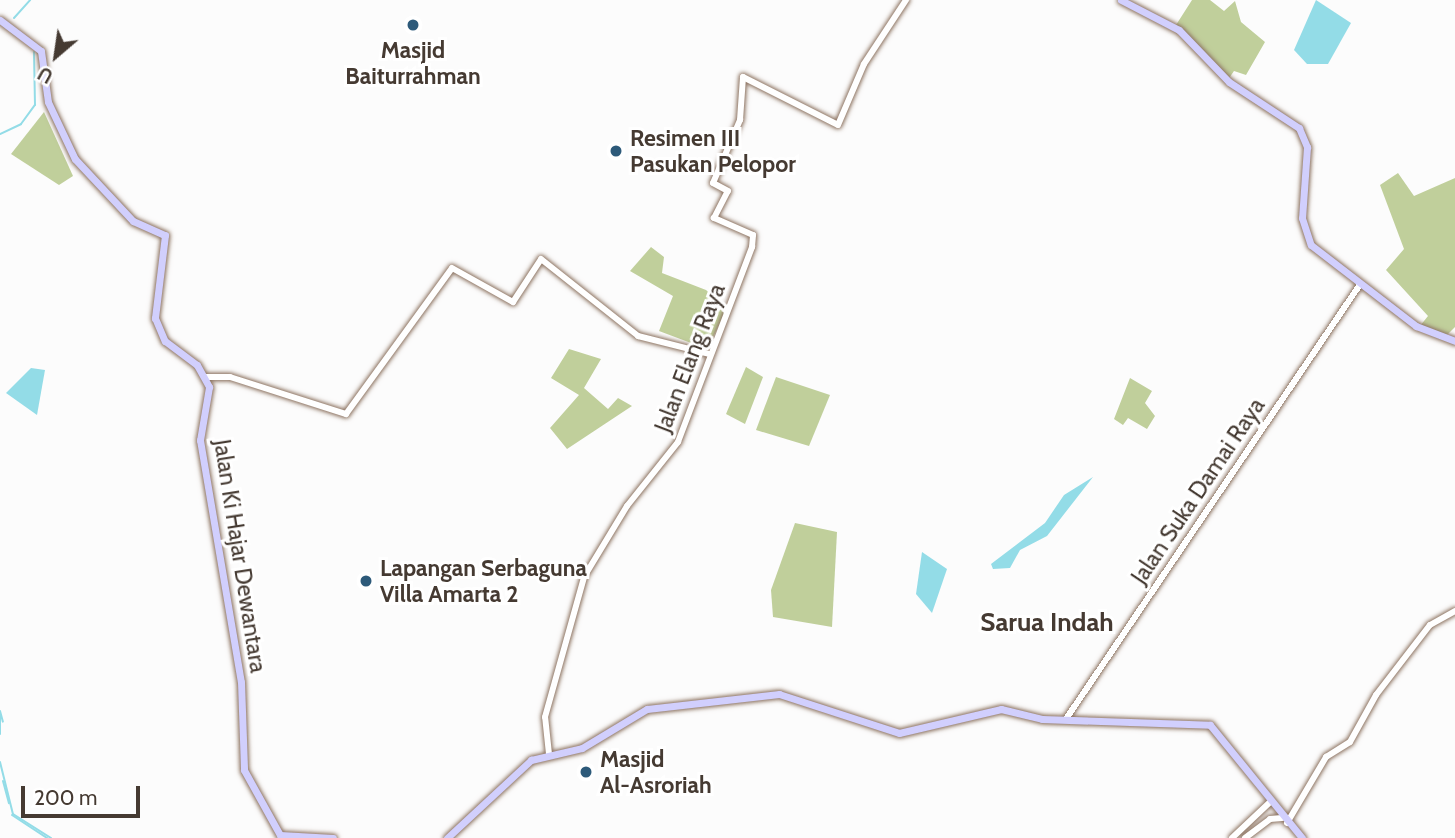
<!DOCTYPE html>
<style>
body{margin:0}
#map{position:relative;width:1455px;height:838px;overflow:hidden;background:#fcfcfc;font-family:Cabin,sans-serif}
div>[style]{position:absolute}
.green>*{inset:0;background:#c0cf9b}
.water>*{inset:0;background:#93dce7}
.stream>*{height:2px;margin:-1px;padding:0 1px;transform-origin:1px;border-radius:1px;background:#93dce7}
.roads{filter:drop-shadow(0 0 2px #8e7563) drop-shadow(0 0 2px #8e7563)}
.minor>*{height:6px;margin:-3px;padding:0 3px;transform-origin:3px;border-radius:3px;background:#fff}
.major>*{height:7px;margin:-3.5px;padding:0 3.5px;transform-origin:3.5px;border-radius:3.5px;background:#d1cffd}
.dots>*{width:19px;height:19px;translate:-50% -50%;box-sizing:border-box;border:4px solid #fff;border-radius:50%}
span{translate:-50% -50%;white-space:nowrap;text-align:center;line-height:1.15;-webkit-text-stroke:6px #fff;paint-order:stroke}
.poi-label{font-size:23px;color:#453a32;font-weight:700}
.left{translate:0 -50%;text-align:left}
.street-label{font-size:23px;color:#453a32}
.quarter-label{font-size:26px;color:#453a32;font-weight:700}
.north{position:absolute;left:21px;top:21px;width:70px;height:70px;-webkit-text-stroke:5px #fff;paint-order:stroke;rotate:209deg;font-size:19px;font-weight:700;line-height:28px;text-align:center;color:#453a32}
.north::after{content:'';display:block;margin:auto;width:24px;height:32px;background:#453a32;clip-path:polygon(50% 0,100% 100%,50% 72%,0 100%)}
.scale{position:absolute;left:21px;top:786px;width:119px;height:32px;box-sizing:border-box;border:4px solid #453a32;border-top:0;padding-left:9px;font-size:21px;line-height:24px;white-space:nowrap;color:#453a32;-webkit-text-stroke:5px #fff;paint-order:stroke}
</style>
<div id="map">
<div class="green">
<div style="clip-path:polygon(1192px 0,1210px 0,1224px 11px,1235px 1px,1241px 22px,1265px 42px,1246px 75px,1234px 71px,1227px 81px,1176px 25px)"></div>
<div style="clip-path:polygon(44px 112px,73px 176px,59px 185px,11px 154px)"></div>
<div style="clip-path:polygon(1398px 173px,1414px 196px,1455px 178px,1455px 327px,1447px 335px,1420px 326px,1428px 316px,1386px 270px,1404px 249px,1380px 185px)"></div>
<div style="clip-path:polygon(651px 247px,664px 257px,662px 273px,706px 290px,727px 309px,707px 349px,659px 331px,673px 296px,630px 271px)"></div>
<div style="clip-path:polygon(569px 349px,601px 359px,584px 388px,608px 409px,618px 398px,632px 406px,567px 449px,550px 428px,579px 395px,551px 378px)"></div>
<div style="clip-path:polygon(746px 367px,763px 377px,745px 424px,726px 414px)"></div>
<div style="clip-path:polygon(776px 377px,830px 395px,809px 446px,756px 430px)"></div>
<div style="clip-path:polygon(1130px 378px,1152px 391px,1145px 403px,1155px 416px,1147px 429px,1128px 418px,1123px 425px,1114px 419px)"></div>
<div style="clip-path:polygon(795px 523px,837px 532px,832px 627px,773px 617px,771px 590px)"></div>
</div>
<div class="water">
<div style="clip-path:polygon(1316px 0,1351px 23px,1328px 64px,1307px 64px,1294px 50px)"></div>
<div style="clip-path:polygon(31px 368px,45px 370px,37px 415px,6px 393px)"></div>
<div style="clip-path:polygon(1093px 477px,1047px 536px,1020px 550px,1010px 568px,993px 569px,991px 564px,1045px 523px,1064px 495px)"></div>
<div style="clip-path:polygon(922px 552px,947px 569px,932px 613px,916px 594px)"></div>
</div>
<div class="stream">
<div style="left:14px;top:18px;width:24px;rotate:-48deg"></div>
<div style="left:0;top:134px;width:23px;rotate:-25deg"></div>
<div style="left:21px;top:124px;width:24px;rotate:-54deg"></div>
<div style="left:35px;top:105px;width:53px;rotate:-91.1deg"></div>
<div style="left:0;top:711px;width:11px;rotate:75deg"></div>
<div style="left:0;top:714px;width:20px;rotate:90deg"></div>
<div style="left:0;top:762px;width:54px;rotate:76deg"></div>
<div style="left:13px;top:814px;width:45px;rotate:32.3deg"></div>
<div style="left:3px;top:781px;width:23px;rotate:75deg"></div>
<div style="left:12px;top:815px;width:42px;rotate:33.3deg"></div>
</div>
<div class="roads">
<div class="minor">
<div style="left:205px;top:377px;width:25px"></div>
<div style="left:230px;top:377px;width:122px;rotate:17.7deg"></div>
<div style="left:346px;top:414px;width:180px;rotate:-54deg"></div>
<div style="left:452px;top:268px;width:70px;rotate:29.1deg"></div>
<div style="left:513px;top:302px;width:51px;rotate:-56.9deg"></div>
<div style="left:541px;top:259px;width:124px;rotate:38.4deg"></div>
<div style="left:638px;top:336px;width:73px;rotate:14.2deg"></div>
<div style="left:1066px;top:719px;width:526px;rotate:-55.92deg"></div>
<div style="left:549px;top:754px;width:37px;rotate:-96deg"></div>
<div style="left:545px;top:717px;width:145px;rotate:-74.4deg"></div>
<div style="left:584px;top:577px;width:83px;rotate:-58.8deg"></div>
<div style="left:627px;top:506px;width:82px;rotate:-51.4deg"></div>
<div style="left:678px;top:442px;width:209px;rotate:-69.2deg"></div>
<div style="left:752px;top:247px;width:12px;rotate:-85deg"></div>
<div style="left:753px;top:235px;width:43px;rotate:-156.4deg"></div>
<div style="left:714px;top:218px;width:30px;rotate:-63deg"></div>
<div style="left:728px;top:191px;width:17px;rotate:-152deg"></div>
<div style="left:713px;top:183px;width:69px;rotate:-66.8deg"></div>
<div style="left:740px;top:120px;width:43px;rotate:-86deg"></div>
<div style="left:743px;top:77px;width:106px;rotate:26.8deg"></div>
<div style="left:838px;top:125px;width:66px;rotate:-66.9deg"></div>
<div style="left:864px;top:64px;width:77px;rotate:-56.7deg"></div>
<div style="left:1287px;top:823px;width:77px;rotate:-59.4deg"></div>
<div style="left:1326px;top:757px;width:28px;rotate:-32deg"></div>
<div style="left:1350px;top:742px;width:54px;rotate:-61deg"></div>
<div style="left:1376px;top:695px;width:88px;rotate:-52.4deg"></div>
<div style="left:1430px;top:625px;width:29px;rotate:-29deg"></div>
<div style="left:1232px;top:838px;width:51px;rotate:-43.4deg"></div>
<div style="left:1245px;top:838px;width:31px;rotate:-37deg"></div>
<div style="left:1270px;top:819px;width:12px;rotate:-5deg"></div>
</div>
<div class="major">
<div style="left:1121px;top:0;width:65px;rotate:27.3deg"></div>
<div style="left:1179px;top:30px;width:72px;rotate:46.1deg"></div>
<div style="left:1229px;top:82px;width:84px;rotate:33.3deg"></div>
<div style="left:1299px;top:128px;width:21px;rotate:67deg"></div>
<div style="left:1307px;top:147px;width:71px;rotate:94deg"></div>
<div style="left:1302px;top:218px;width:28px;rotate:72deg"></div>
<div style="left:1311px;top:245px;width:133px;rotate:37.6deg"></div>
<div style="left:1416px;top:326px;width:42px;rotate:21deg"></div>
<div style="left:0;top:20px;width:51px;rotate:37.1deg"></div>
<div style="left:41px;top:51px;width:51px;rotate:82.2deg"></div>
<div style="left:48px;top:102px;width:63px;rotate:64.7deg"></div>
<div style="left:75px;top:159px;width:85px;rotate:46.9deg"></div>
<div style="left:133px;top:221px;width:35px;rotate:24deg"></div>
<div style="left:165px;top:235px;width:84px;rotate:96.9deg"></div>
<div style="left:155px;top:318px;width:25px;rotate:67deg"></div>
<div style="left:165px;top:341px;width:40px;rotate:37deg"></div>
<div style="left:197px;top:365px;width:25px;rotate:61deg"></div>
<div style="left:209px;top:387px;width:54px;rotate:99.6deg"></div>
<div style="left:200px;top:440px;width:245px;rotate:80.4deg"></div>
<div style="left:241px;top:682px;width:88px;rotate:88deg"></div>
<div style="left:244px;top:770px;width:74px;rotate:61deg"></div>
<div style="left:280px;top:835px;width:53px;rotate:3.2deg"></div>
<div style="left:447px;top:838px;width:115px;rotate:-42.9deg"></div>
<div style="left:531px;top:760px;width:52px;rotate:-13.2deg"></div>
<div style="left:582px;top:748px;width:76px;rotate:-31deg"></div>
<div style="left:647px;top:709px;width:133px;rotate:-6.5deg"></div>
<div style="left:779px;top:694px;width:126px;rotate:18deg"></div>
<div style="left:899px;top:733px;width:105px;rotate:-13.2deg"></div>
<div style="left:1001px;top:709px;width:42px;rotate:13.7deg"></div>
<div style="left:1042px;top:719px;width:168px;rotate:2deg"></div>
<div style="left:1210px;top:725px;width:146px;rotate:50.8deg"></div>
</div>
</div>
<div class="dots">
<div style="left:413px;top:25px;background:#2d5a7a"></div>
<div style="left:616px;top:151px;background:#2d5a7a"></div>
<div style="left:366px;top:581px;background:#2d5a7a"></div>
<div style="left:586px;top:772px;background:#2d5a7a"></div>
</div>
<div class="poi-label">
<span style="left:413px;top:63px">Masjid<br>Baiturrahman</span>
<span class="left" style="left:630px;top:151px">Resimen III<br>Pasukan Pelopor</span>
<span class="left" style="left:380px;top:581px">Lapangan Serbaguna<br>Villa Amarta 2</span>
<span class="left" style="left:600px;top:772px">Masjid<br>Al-Asroriah</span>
</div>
<div class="street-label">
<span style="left:690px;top:358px;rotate:-69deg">Jalan Elang Raya</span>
<span style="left:1198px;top:491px;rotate:-56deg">Jalan Suka Damai Raya</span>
<span style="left:240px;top:556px;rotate:81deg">Jalan Ki Hajar Dewantara</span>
</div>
<div class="quarter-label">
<span style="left:1047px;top:623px">Sarua Indah</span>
</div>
<div class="north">U</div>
<div class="scale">200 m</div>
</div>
